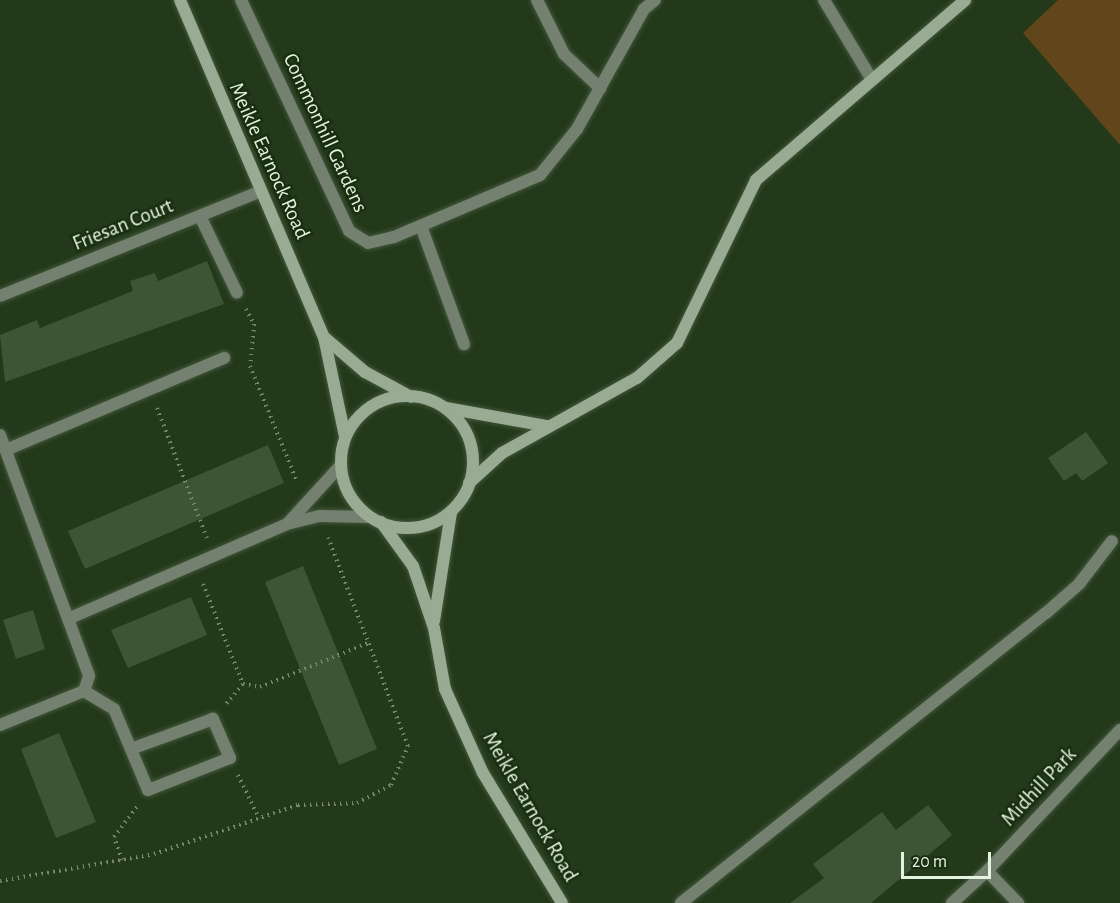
<!DOCTYPE html>
<style>
body{margin:0}
#map{position:relative;width:1120px;height:903px;overflow:hidden;background:#23391a;font-family:"Alegreya Sans",sans-serif}
div>[style]{position:absolute}
.green>*{inset:0;background:#60461a}
.building>*{inset:0;background:#3e5535}
.path>*{height:4px;margin-top:-2px;transform-origin:0;background:repeating-linear-gradient(90deg,#76896f 0 1.5px,transparent 0 6px)}
.roads{filter:drop-shadow(0 0 2px #42573a) drop-shadow(0 0 2px #42573a)}
.lane>*{height:12px;margin:-6px;padding:0 6px;transform-origin:6px;border-radius:6px;background:#748070}
.street>*{height:12px;margin:-6px;padding:0 6px;transform-origin:6px;border-radius:6px;background:#748070}
.secondary>*{height:12px;margin:-6px;padding:0 6px;transform-origin:6px;border-radius:6px;background:#99ab92}
.secondary>.ring{margin:-6px;padding:0;box-sizing:content-box;background:none;border:12px solid #99ab92;border-radius:50%}
span{translate:-50% -50%;white-space:nowrap;text-align:center;line-height:1.15;-webkit-text-stroke:5px #192f10;paint-order:stroke}
.street-label{font-size:21px;color:#e4f3df}
.scale{position:absolute;left:901px;top:852px;width:90px;height:27px;box-sizing:border-box;border:3px solid #e4f3df;border-top:0;padding-left:8px;font-size:18px;line-height:21px;white-space:nowrap;color:#e4f3df;-webkit-text-stroke:4px #192f10;paint-order:stroke}
</style>
<div id="map">
<div class="green">
<div style="clip-path:polygon(1058px 0,1120px 0,1120px 145px,1023px 33px)"></div>
</div>
<div class="building">
<div style="clip-path:polygon(207px 261px,224px 304px,5px 382px,0 335px,37px 320px,40px 328px,133px 291px,130px 281px,155px 273px,158px 281px)"></div>
<div style="clip-path:polygon(1086px 432px,1108px 463px,1082px 481px,1076px 473px,1064px 481px,1048px 458px)"></div>
<div style="clip-path:polygon(268px 445px,284px 483px,85px 569px,68px 531px)"></div>
<div style="clip-path:polygon(303px 566px,377px 749px,339px 765px,265px 582px)"></div>
<div style="clip-path:polygon(191px 597px,207px 635px,128px 668px,111px 630px)"></div>
<div style="clip-path:polygon(33px 610px,45px 649px,16px 659px,3px 620px)"></div>
<div style="clip-path:polygon(59px 733px,96px 822px,56px 838px,21px 749px)"></div>
<div style="clip-path:polygon(928px 805px,952px 835px,871px 903px,790px 903px,824px 878px,813px 864px,882px 812px,896px 830px)"></div>
</div>
<div class="path">
<div style="left:246px;top:309px;width:17px;rotate:62deg"></div>
<div style="left:254px;top:324px;width:42px;rotate:95.4deg"></div>
<div style="left:250px;top:366px;width:125px;rotate:67.9deg"></div>
<div style="left:157px;top:408px;width:139px;rotate:69deg"></div>
<div style="left:203px;top:584px;width:108px;rotate:68.2deg"></div>
<div style="left:243px;top:684px;width:26px;rotate:130deg"></div>
<div style="left:243px;top:684px;width:17px;rotate:10deg"></div>
<div style="left:260px;top:687px;width:117px;rotate:-22.2deg"></div>
<div style="left:238px;top:775px;width:48px;rotate:64deg"></div>
<div style="left:122px;top:860px;width:24px;rotate:-109deg"></div>
<div style="left:114px;top:837px;width:39px;rotate:-53deg"></div>
<div style="left:0;top:881px;width:156px;rotate:-9.9deg"></div>
<div style="left:154px;top:854px;width:152px;rotate:-18.8deg"></div>
<div style="left:298px;top:805px;width:59px;rotate:-1.9deg"></div>
<div style="left:357px;top:803px;width:38px;rotate:-28deg"></div>
<div style="left:391px;top:785px;width:43px;rotate:-66.4deg"></div>
<div style="left:408px;top:746px;width:223px;rotate:-111deg"></div>
</div>
<div class="roads">
<div class="lane">
<div style="left:537px;top:0;width:60px;rotate:63.4deg"></div>
<div style="left:564px;top:54px;width:50px;rotate:43.4deg"></div>
<div style="left:200px;top:216px;width:85px;rotate:64.3deg"></div>
<div style="left:421px;top:226px;width:126px;rotate:70deg"></div>
<div style="left:681px;top:903px;width:466px;rotate:-38.5deg"></div>
<div style="left:1046px;top:613px;width:44px;rotate:-41.3deg"></div>
<div style="left:1079px;top:584px;width:54px;rotate:-52.5deg"></div>
</div>
<div class="street">
<div style="left:241px;top:0;width:255px;rotate:64.9deg"></div>
<div style="left:349px;top:231px;width:22px;rotate:32deg"></div>
<div style="left:368px;top:243px;width:27px;rotate:-13deg"></div>
<div style="left:394px;top:237px;width:159px;rotate:-23deg"></div>
<div style="left:540px;top:175px;width:59px;rotate:-51.2deg"></div>
<div style="left:577px;top:129px;width:137px;rotate:-60.8deg"></div>
<div style="left:644px;top:9px;width:14px;rotate:-39deg"></div>
<div style="left:824px;top:0;width:93px;rotate:59deg"></div>
<div style="left:0;top:296px;width:281px;rotate:-21.9deg"></div>
<div style="left:0;top:435px;width:257px;rotate:69.7deg"></div>
<div style="left:89px;top:676px;width:16px;rotate:108deg"></div>
<div style="left:84px;top:691px;width:91px;rotate:158deg"></div>
<div style="left:6px;top:450px;width:237px;rotate:-22.9deg"></div>
<div style="left:288px;top:523px;width:77px;rotate:-47.6deg"></div>
<div style="left:70px;top:618px;width:236px;rotate:-23.4deg"></div>
<div style="left:287px;top:524px;width:34px;rotate:-14deg"></div>
<div style="left:320px;top:516px;width:49px;rotate:1.2deg"></div>
<div style="left:84px;top:691px;width:35px;rotate:31deg"></div>
<div style="left:114px;top:709px;width:88px;rotate:67.2deg"></div>
<div style="left:148px;top:790px;width:88px;rotate:-21.3deg"></div>
<div style="left:230px;top:758px;width:43px;rotate:-113.6deg"></div>
<div style="left:213px;top:719px;width:87px;rotate:159.9deg"></div>
<div style="left:987px;top:871px;width:194px;rotate:-46.7deg"></div>
<div style="left:952px;top:903px;width:47px;rotate:-42.4deg"></div>
<div style="left:987px;top:871px;width:45px;rotate:45.9deg"></div>
</div>
<div class="secondary">
<div style="left:180px;top:0;width:366px;rotate:66.9deg"></div>
<div style="left:324px;top:337px;width:102px;rotate:78.1deg"></div>
<div style="left:324px;top:337px;width:54px;rotate:40.5deg"></div>
<div style="left:365px;top:372px;width:52px;rotate:28.5deg"></div>
<div class="ring" style="left:341px;top:396px;width:120px;height:120px"></div>
<div style="left:446px;top:408px;width:103px;rotate:10.1deg"></div>
<div style="left:469px;top:483px;width:45px;rotate:-42.3deg"></div>
<div style="left:502px;top:453px;width:154px;rotate:-29.1deg"></div>
<div style="left:637px;top:378px;width:53px;rotate:-41.2deg"></div>
<div style="left:677px;top:343px;width:181px;rotate:-64.1deg"></div>
<div style="left:756px;top:180px;width:276px;rotate:-40.7deg"></div>
<div style="left:381px;top:522px;width:54px;rotate:54deg"></div>
<div style="left:413px;top:566px;width:65px;rotate:71.3deg"></div>
<div style="left:434px;top:628px;width:62px;rotate:79.8deg"></div>
<div style="left:445px;top:689px;width:92px;rotate:65.7deg"></div>
<div style="left:483px;top:773px;width:152px;rotate:58.7deg"></div>
<div style="left:434px;top:621px;width:110px;rotate:-81.1deg"></div>
</div>
</div>
<div class="street-label">
<span style="left:325px;top:133px;rotate:65deg">Commonhill Gardens</span>
<span style="left:269px;top:161px;rotate:66deg">Meikle Earnock Road</span>
<span style="left:123px;top:225px;rotate:-22deg">Friesan Court</span>
<span style="left:1039px;top:787px;rotate:-47deg">Midhill Park</span>
<span style="left:530px;top:807px;rotate:60deg">Meikle Earnock Road</span>
</div>
<div class="scale">20 m</div>
</div>
